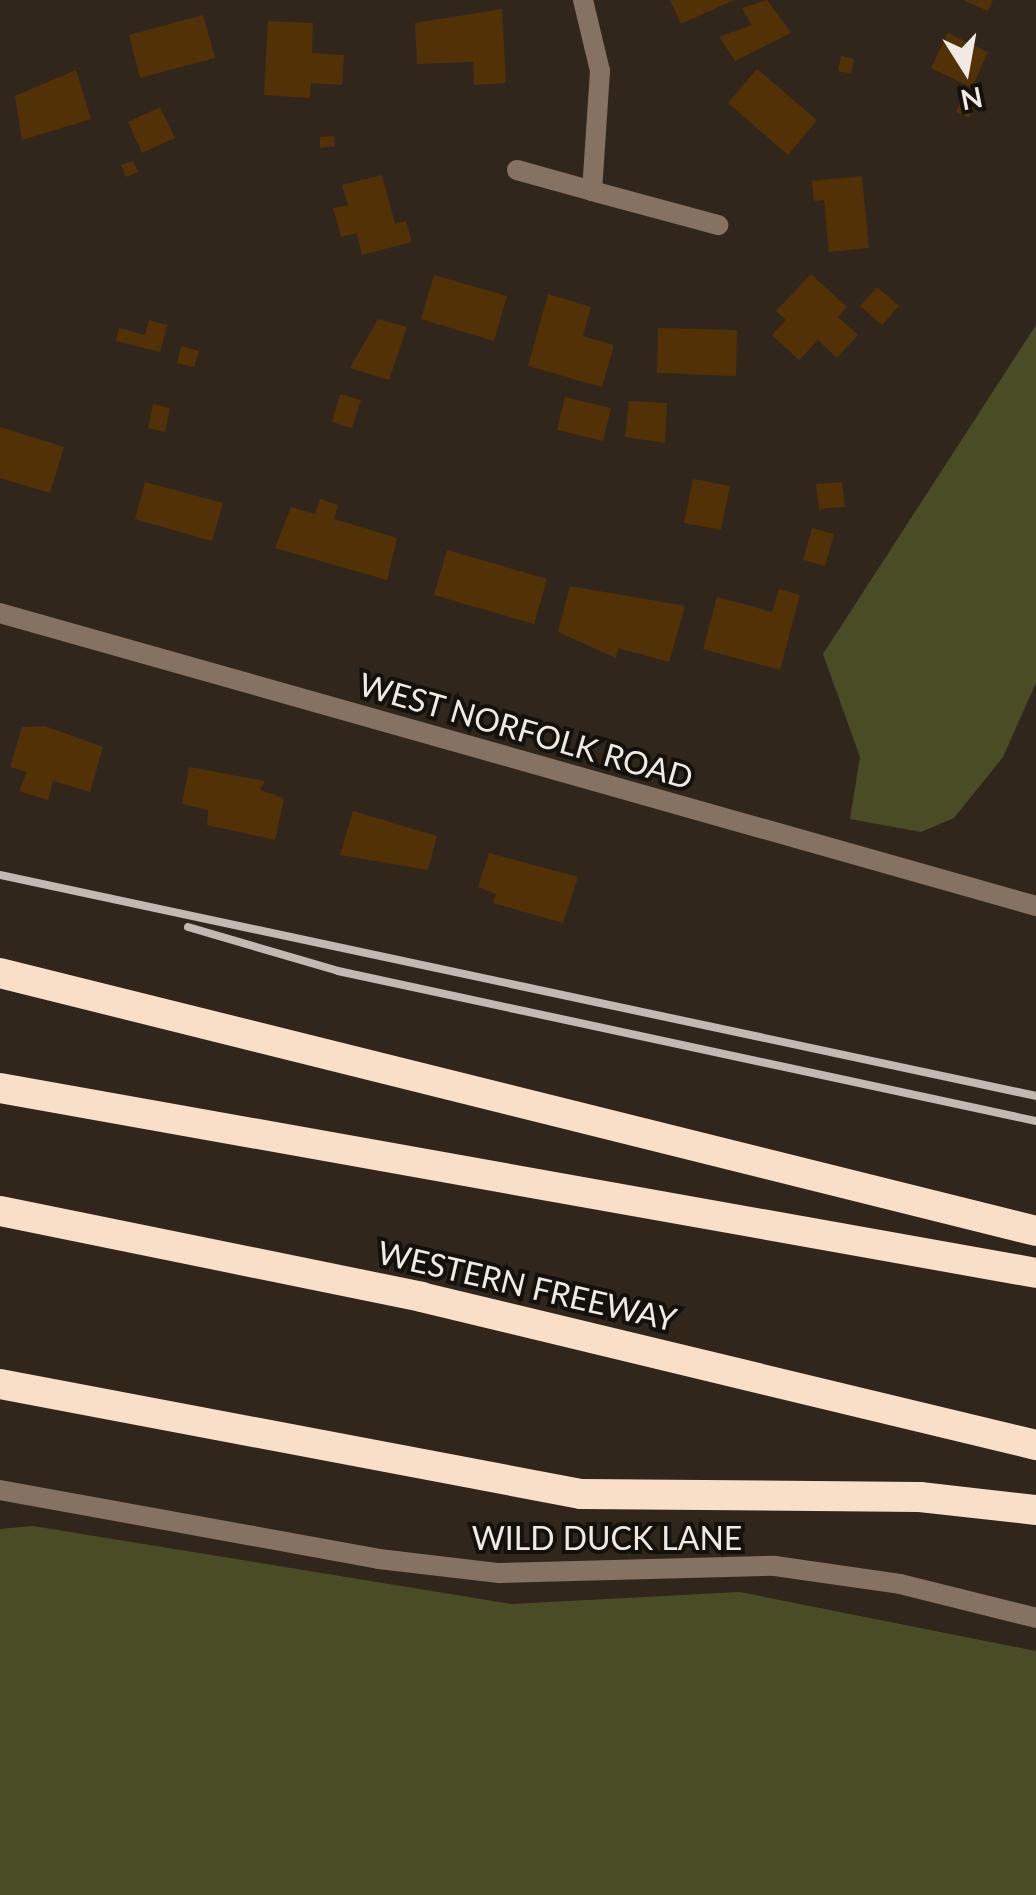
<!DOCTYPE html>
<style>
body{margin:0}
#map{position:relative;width:1036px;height:1895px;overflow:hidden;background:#30261c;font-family:Lato,sans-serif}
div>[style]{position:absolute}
.green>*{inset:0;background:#4a4c26}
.building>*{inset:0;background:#533106}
.minor>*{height:20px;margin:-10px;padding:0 10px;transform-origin:10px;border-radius:10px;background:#857263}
.tertiary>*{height:20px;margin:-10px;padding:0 10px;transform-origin:10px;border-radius:10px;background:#857263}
.motorway>*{height:30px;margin:-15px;padding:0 15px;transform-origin:15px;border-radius:15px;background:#fadfc8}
.rail>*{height:8px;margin:-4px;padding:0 4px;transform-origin:4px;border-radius:4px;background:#c1b9b2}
span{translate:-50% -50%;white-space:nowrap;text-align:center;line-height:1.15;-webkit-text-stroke:8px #14100b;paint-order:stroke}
.street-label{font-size:32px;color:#f1eae4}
.north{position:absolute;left:916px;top:20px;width:100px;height:100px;-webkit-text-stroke:8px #14100b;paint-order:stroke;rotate:169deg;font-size:28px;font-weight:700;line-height:40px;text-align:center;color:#f1eae4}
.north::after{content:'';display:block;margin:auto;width:35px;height:45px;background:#f1eae4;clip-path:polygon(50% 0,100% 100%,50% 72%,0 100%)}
</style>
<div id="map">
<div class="green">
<div style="clip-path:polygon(1036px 325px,1036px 683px,1003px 757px,954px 818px,921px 832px,850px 819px,860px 757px,823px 654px)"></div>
<div style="clip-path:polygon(33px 1526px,512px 1604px,740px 1592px,1036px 1651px,1036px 1895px,0 1895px,0 1529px)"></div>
</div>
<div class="building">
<div style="clip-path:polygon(670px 0,734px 0,681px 24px)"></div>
<div style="clip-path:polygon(767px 0,791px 33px,735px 61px,719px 37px,752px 25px,742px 8px)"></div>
<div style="clip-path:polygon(963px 0,993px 0,988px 11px)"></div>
<div style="clip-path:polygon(502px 9px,506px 83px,474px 85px,473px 62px,417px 64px,415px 23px)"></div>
<div style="clip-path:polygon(203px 15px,215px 58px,140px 78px,129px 35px)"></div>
<div style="clip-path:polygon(268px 21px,313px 23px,312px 53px,344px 55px,342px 85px,311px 83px,310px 98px,264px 95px)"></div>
<div style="clip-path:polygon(948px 33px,988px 52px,972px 88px,931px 68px)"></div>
<div style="clip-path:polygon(841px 56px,854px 59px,851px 74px,838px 71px)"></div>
<div style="clip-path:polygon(757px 69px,817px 120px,788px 155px,728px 103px)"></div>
<div style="clip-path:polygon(76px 70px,91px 119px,22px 140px,15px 96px)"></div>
<div style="clip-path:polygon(963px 97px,975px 102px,969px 118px,956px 112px)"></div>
<div style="clip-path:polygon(160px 107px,175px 138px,142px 153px,128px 122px)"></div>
<div style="clip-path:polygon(334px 136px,335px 146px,320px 148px,320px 137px)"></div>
<div style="clip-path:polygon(133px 161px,138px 172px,126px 177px,121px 165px)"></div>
<div style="clip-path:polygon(382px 175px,395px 224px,406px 221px,412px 242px,362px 255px,357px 233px,341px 237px,333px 208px,348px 205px,342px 185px)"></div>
<div style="clip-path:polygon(862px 176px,869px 248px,829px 252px,824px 200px,814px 201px,812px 181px)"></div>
<div style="clip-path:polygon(811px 274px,847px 307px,838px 317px,858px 335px,837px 358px,818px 340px,799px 360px,772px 335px,786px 320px,776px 311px)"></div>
<div style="clip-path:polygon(434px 275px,507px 296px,494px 341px,421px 319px)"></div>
<div style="clip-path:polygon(877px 287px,899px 306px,882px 325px,860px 306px)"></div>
<div style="clip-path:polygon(548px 294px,591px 307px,583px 336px,614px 345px,602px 387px,528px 366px)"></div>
<div style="clip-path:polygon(378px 319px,407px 327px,389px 380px,350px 368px)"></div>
<div style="clip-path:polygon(149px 320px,167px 325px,160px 352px,116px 341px,119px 328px,145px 335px)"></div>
<div style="clip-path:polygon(658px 328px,737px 330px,736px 376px,657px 373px)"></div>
<div style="clip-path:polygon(181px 346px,199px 351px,194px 367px,177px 363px)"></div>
<div style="clip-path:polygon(340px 394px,361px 400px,352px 428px,332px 422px)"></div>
<div style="clip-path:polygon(565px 397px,611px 408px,603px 441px,557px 430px)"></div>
<div style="clip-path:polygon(629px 401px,667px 403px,665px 443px,625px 437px)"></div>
<div style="clip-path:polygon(153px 404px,170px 408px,165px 432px,148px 428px)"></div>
<div style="clip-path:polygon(0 427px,64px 447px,50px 493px,0 478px)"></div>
<div style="clip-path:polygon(693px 479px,730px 486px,721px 530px,684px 523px)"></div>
<div style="clip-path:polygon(145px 482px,223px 503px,212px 541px,135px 519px)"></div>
<div style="clip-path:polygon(842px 482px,845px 507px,819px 509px,816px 484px)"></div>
<div style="clip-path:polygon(320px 499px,338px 505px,334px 519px,397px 538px,387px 580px,275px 548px,291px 507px,315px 514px)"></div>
<div style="clip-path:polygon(812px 528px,834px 534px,825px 566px,803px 560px)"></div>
<div style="clip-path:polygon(447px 550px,547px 579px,534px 624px,434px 595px)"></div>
<div style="clip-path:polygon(570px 586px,685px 606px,669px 662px,618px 648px,616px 658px,558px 632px)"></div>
<div style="clip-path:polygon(779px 589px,800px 595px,780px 670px,703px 649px,717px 597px,772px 612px)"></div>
<div style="clip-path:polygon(45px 726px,103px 747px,90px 792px,53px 781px,48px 800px,19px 791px,27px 772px,10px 767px,22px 727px)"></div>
<div style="clip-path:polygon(189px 767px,265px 781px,260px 790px,284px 798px,275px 840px,207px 825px,208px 810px,182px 804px)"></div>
<div style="clip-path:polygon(353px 811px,437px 836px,428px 870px,340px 855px)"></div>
<div style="clip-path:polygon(489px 853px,578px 877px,563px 923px,493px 903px,496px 894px,478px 887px)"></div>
</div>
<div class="minor">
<div style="left:583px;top:0;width:73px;rotate:76.5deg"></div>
<div style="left:600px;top:71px;width:120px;rotate:93.8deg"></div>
<div style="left:592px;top:191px;width:131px;rotate:15.1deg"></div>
<div style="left:517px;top:170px;width:78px;rotate:15.6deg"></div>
<div style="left:0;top:1490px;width:385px;rotate:10.3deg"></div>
<div style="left:379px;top:1559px;width:121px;rotate:6.7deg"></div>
<div style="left:499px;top:1573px;width:276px;rotate:-1.5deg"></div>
<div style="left:775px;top:1566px;width:126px;rotate:8.2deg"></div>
<div style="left:900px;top:1584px;width:140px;rotate:14deg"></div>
</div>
<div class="tertiary">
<div style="left:0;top:613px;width:1077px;rotate:15.79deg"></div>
</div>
<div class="motorway">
<div style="left:0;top:973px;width:1068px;rotate:13.98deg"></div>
<div style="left:0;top:1088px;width:1052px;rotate:10.12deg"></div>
<div style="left:0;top:1211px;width:430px;rotate:11.5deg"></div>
<div style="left:421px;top:1297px;width:633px;rotate:13.53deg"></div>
<div style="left:0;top:1384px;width:591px;rotate:10.72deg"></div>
<div style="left:581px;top:1494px;width:339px;rotate:0.5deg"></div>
<div style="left:920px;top:1497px;width:117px;rotate:6.4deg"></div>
</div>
<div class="rail">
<div style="left:0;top:875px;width:1059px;rotate:12.04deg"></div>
<div style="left:188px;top:927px;width:156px;rotate:16.3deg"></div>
<div style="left:338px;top:971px;width:714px;rotate:12.13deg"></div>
</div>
<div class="street-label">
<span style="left:526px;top:731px;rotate:16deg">WEST NORFOLK ROAD</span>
<span style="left:527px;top:1286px;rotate:13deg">WESTERN FREEWAY</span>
<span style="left:607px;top:1538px">WILD DUCK LANE</span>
</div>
<div class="north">N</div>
</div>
